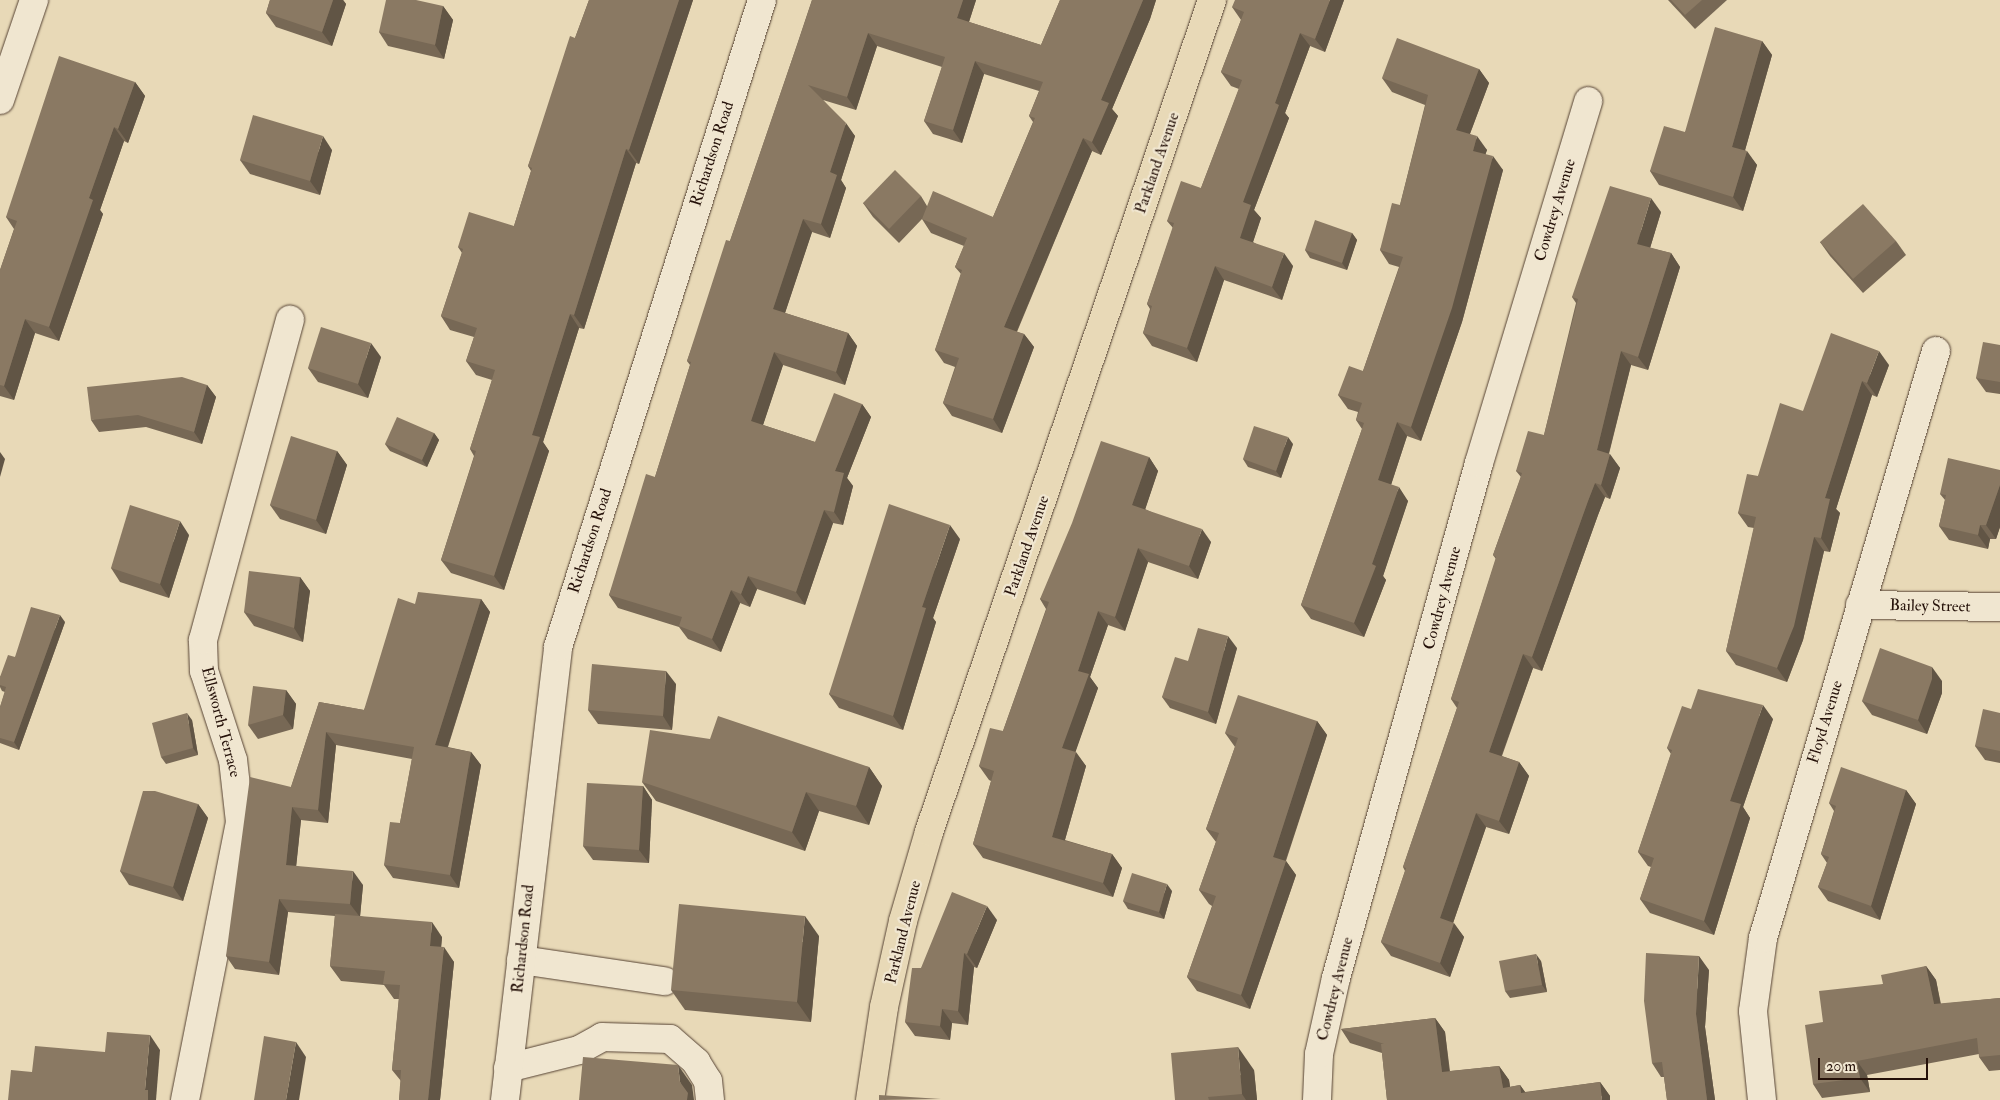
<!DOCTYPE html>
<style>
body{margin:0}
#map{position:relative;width:2000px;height:1100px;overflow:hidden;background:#e8d9b7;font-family:"IM FELL Double Pica",serif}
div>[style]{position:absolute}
.roads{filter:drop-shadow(0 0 1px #564334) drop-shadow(0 0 1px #564334)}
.minor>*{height:28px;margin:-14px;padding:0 14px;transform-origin:14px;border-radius:14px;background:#f0e6d0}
.major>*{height:28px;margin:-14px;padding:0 14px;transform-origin:14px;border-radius:14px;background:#e8d9b7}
.wall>*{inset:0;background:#776855}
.shaded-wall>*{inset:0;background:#615545}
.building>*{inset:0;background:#8a7963}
span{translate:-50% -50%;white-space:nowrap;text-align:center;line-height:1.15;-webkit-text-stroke:4.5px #f0e6d0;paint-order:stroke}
.street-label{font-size:16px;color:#251109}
.scale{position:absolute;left:1818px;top:1058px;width:110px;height:22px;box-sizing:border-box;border:2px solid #251109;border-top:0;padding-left:6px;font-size:15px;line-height:18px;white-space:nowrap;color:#251109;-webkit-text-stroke:4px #f0e6d0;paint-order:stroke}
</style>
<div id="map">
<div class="roads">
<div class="minor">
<div style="left:0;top:100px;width:106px;rotate:-71.2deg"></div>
<div style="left:1860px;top:605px;width:140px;rotate:0.8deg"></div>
<div style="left:521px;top:960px;width:145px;rotate:8.4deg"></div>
<div style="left:508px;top:1068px;width:73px;rotate:-14.2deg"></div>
<div style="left:579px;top:1050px;width:26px;rotate:-29deg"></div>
<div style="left:602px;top:1037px;width:68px;rotate:1.7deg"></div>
<div style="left:670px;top:1039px;width:35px;rotate:41deg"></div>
<div style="left:696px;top:1062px;width:22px;rotate:58deg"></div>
<div style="left:708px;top:1081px;width:19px;rotate:84deg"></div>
<div style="left:185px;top:1100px;width:283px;rotate:-78.8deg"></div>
<div style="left:240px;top:822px;width:62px;rotate:-96.4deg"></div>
<div style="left:233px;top:760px;width:94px;rotate:-108deg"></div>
<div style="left:204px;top:671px;width:31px;rotate:-92deg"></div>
<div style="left:203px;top:640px;width:332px;rotate:-74.8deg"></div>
<div style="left:505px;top:1100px;width:456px;rotate:-83.3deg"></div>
<div style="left:558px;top:647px;width:678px;rotate:-72.5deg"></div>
<div style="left:1317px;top:1100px;width:46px;rotate:-87.5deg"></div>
<div style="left:1319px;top:1054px;width:78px;rotate:-77.4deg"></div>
<div style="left:1336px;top:978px;width:534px;rotate:-74.48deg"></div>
<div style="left:1479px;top:463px;width:378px;rotate:-73.2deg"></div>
<div style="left:1762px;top:1100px;width:89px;rotate:-95.8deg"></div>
<div style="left:1753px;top:1011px;width:74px;rotate:-82.2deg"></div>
<div style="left:1763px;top:938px;width:612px;rotate:-73.58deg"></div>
</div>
<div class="major">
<div style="left:870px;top:1100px;width:94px;rotate:-81.4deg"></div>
<div style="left:884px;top:1007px;width:88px;rotate:-77.5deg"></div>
<div style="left:903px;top:921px;width:93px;rotate:-73.7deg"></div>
<div style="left:929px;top:832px;width:879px;rotate:-71.21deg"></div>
</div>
</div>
<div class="wall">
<div style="clip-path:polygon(270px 0,343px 0,346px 4px,332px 46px,276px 27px,266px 13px)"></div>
<div style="clip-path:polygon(589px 0,693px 0,639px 164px,636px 163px,584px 329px,579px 328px,543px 442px,549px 451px,504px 590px,451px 573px,441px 560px,474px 456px,470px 449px,492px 380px,476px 375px,466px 361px,474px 337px,450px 330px,441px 316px,462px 253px,458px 247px,514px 226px,531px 171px,528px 166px)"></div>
<div style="clip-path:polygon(812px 0,976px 0,969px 22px,1041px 45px,1060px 0,1156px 0,1150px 19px,1112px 109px,1118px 116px,1101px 155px,1092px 151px,1017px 332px,1024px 334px,1034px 347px,1002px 433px,952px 416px,943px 403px,955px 367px,944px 363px,935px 350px,961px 274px,955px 267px,964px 246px,931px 233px,922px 219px,899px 243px,873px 217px,863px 203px,921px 196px,927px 206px,993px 217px,1033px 122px,1029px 116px,1039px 91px,984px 74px,962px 143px,933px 134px,924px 121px,942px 67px,877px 46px,856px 110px,823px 100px,855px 136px,841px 180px,846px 188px,830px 238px,812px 232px,785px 313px,848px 333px,857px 346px,845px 385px,783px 365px,763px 425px,815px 442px,862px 404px,871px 417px,847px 478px,853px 486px,843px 525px,833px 523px,805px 605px,757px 589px,750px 607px,740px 603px,721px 652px,688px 639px,679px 627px,618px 608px,609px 595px,655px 477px,690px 365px,687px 361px,730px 241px,797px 45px)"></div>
<div style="clip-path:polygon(1344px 0,1325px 52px,1310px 46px,1285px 113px,1289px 118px,1254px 210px,1261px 218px,1253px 242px,1293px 266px,1282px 300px,1224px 280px,1197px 362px,1152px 346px,1143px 333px,1150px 309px,1147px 304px,1173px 228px,1167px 221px,1201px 188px,1239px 89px,1231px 86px,1221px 72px,1241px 20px,1232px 7px)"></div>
<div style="clip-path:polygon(1668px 0,1727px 0,1695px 29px)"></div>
<div style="clip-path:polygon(443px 6px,453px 20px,444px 59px,388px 46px,379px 32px)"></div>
<div style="clip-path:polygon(1762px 41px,1772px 55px,1745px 150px,1757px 165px,1743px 211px,1659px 185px,1650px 171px,1685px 132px)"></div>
<div style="clip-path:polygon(1479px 69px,1489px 83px,1470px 134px,1487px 150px,1485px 154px,1503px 170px,1462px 322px,1421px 441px,1407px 436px,1391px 485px,1408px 501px,1383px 576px,1386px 580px,1364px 637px,1311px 619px,1301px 605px,1362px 429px,1356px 420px,1358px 412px,1348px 409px,1338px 395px,1363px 371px,1399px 267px,1389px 264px,1380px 250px,1400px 205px,1425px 105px,1392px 92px,1382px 78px)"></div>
<div style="clip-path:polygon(135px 82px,145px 96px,128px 143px,124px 141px,100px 210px,103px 214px,59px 341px,35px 333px,14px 400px,0 396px,0 270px,14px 229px,6px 217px)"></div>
<div style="clip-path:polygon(332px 150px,320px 195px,250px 174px,240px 160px)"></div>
<div style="clip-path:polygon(1661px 212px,1650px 248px,1671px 253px,1680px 267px,1648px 370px,1631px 365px,1609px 454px,1620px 468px,1610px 499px,1605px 497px,1598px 515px,1542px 671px,1533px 668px,1502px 756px,1519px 762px,1529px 776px,1509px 834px,1486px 827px,1453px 923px,1464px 937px,1450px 977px,1391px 956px,1381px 942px,1405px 871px,1403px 867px,1457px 708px,1451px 699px,1496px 559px,1493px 555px,1521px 477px,1516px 471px,1544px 435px,1576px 303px,1572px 297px)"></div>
<div style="clip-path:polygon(1352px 233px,1357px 240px,1347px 270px,1310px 258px,1305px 250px)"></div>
<div style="clip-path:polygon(1896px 241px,1906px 255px,1863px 293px,1830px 256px,1820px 242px)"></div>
<div style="clip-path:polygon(2000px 345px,2000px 394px,1986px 392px,1976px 378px)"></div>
<div style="clip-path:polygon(381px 357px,368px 398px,318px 382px,308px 368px)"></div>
<div style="clip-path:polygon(1889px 365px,1877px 397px,1872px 395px,1836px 509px,1840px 513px,1830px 552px,1824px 551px,1803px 640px,1787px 682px,1736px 665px,1726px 651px,1754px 528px,1748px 527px,1738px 513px,1758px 476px,1803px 411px)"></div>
<div style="clip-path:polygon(207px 385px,216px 397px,202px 444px,146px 427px,99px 432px,91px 420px)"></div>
<div style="clip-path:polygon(434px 433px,439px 440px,427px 467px,390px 451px,385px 444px)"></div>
<div style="clip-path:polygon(1293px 444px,1281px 478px,1248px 467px,1243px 459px)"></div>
<div style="clip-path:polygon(337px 451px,347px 465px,326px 534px,280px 519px,270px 505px)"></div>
<div style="clip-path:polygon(1149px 457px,1158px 471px,1145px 509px,1211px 542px,1198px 579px,1148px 562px,1125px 631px,1108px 625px,1090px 677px,1098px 688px,1075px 752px,1086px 766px,1065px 840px,1112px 854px,1122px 868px,1113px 897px,983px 858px,973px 844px,991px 781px,989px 780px,979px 766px,1003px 731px,1046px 609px,1040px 599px)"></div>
<div style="clip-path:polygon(2000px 470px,2000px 527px,1996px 539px,1990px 539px,1988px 549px,1949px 540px,1939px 526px,1945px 500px,1940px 494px)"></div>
<div style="clip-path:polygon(189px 535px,169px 598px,120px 582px,111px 568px)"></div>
<div style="clip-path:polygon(960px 539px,933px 618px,936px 622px,903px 730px,839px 708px,829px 694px)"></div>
<div style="clip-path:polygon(300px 577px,310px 591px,303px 642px,254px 626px,244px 612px)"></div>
<div style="clip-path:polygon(481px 599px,490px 612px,448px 747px,471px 752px,481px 765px,459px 888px,393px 878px,384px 865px,400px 823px,412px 759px,336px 745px,328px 823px,301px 820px,296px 866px,363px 885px,360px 916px,442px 937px,441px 947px,454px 962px,440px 1100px,399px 1100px,401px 1081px,392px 1070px,399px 999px,394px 999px,384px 985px,341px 981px,330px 966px,335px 916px,288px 912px,279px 975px,235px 969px,226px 956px,291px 787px,319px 702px,364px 710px,415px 604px)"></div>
<div style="clip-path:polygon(65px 622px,19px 750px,0 743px,0 707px,5px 692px,2px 691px,0 687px,0 677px,15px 657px)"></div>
<div style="clip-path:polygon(1237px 648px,1216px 724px,1170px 708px,1162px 697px,1188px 661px)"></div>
<div style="clip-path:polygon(1942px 681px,1942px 693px,1927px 734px,1872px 715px,1862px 701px)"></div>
<div style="clip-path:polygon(676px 684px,672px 730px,598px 724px,588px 710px)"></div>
<div style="clip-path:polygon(286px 690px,296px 704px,293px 729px,258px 739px,248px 725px)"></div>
<div style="clip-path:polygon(1691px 709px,1773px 719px,1743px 807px,1750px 818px,1714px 935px,1650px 913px,1640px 899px,1651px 867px,1648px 866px,1638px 852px,1671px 754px,1667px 748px)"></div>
<div style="clip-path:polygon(2000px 713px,2000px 763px,1985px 760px,1975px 746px)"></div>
<div style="clip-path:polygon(192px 720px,198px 755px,166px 764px,161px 757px)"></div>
<div style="clip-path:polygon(1317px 721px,1327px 735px,1286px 861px,1296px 875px,1250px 1009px,1197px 991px,1187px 977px,1212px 906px,1209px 904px,1199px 890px,1216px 842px,1206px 829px,1235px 747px,1225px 733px)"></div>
<div style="clip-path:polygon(710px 739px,869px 767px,882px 786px,869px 825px,819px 811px,805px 851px,656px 801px,642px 782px)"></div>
<div style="clip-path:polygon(643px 786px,652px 800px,649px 863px,593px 860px,583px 846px)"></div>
<div style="clip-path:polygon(1906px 790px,1916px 804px,1880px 920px,1828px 901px,1818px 887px,1827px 863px,1821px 854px,1834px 811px,1829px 803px)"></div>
<div style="clip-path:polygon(198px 804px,208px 818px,183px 901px,129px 885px,120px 871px)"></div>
<div style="clip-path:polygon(1172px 891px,1164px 919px,1128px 909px,1123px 901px)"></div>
<div style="clip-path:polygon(997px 920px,977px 968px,974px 967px,968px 1025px,952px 1023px,950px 1040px,915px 1036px,905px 1022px,921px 968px)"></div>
<div style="clip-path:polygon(819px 936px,811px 1022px,685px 1010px,671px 990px)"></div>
<div style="clip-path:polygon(1541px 961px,1547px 992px,1510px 998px,1505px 991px)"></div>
<div style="clip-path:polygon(1926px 966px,1936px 980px,1941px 1004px,2000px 998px,2000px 1070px,1989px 1071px,1979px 1057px,1979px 1054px,1867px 1075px,1870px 1092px,1822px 1098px,1813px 1084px,1823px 1022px,1883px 984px)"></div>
<div style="clip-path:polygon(1709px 970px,1705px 1027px,1715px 1100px,1667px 1100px,1664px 1077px,1661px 1077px,1652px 1063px)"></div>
<div style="clip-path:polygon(1435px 1018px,1445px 1032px,1450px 1071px,1499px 1066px,1509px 1080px,1510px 1087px,1520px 1085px,1525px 1092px,1600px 1082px,1610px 1096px,1387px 1100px,1382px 1053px,1350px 1043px,1341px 1029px)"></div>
<div style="clip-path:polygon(1254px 1070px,1257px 1100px,1175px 1100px)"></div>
</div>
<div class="shaded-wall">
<div style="clip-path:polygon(333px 0,343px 0,346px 4px,332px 46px,322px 32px)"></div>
<div style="clip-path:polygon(679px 0,693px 0,639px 164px,629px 150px)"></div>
<div style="clip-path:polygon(963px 0,976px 0,966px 31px,957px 18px)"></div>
<div style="clip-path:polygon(1143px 0,1156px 0,1150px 19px,1112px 109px,1118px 116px,1101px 155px,1092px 142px,1101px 100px)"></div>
<div style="clip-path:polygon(1330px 0,1344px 0,1325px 52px,1315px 39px)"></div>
<div style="clip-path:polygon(443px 6px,453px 20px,444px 59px,435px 45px)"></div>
<div style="clip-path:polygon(868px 33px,877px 46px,856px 110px,847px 97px)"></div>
<div style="clip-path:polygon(1300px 33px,1310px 46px,1285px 113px,1289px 118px,1254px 210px,1261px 218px,1250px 251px,1240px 238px,1243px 202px,1275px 103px)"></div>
<div style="clip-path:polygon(1762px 41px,1772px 55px,1742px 161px,1732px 147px)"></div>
<div style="clip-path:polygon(975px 61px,984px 74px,962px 143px,953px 130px)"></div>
<div style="clip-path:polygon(1479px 69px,1489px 83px,1466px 144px,1456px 130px)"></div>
<div style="clip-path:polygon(135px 82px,145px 96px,128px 143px,118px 129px)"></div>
<div style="clip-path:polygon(846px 123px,855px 136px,841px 180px,846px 188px,830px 238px,821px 224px,830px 172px)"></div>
<div style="clip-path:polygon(114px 127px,124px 141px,100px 210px,103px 214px,59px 341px,49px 327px,89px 198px)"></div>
<div style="clip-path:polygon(323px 136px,332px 150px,320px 195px,310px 181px)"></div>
<div style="clip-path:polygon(1477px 136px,1487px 150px,1482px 165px,1473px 151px)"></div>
<div style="clip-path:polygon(1083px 138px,1092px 151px,1013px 340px,1004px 327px)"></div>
<div style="clip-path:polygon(626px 149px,636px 163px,584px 329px,574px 315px)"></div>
<div style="clip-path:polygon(1747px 151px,1757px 165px,1743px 211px,1733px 197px)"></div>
<div style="clip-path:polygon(1493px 156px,1503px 170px,1462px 322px,1421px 441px,1411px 427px)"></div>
<div style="clip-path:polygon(1651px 198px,1661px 212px,1647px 258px,1637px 244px)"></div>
<div style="clip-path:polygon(803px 219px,812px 232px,782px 322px,773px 309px)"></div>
<div style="clip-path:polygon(1352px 233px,1357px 240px,1347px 270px,1342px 263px)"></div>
<div style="clip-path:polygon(1284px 253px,1293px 266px,1282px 300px,1272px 287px)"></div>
<div style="clip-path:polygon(1671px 253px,1680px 267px,1648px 370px,1638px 357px)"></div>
<div style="clip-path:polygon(1215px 266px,1224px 280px,1197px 362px,1187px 348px)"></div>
<div style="clip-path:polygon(570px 314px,579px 328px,543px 442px,549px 451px,504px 590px,494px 576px,532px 435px)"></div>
<div style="clip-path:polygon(25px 319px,35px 333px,14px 400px,4px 386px)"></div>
<div style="clip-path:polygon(848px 333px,857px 346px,845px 385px,836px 372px)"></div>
<div style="clip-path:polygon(1024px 334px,1034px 347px,1002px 433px,993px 419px)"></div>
<div style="clip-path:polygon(371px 343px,381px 357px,368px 398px,358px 384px)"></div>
<div style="clip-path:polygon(1621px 351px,1631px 365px,1606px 464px,1597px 450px)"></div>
<div style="clip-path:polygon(1879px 351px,1889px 365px,1877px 397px,1867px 383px)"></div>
<div style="clip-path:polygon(774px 352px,783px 365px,760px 434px,751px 421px)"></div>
<div style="clip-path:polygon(1862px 381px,1872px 395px,1836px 509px,1840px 513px,1830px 552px,1821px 538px,1825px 498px)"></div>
<div style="clip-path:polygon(207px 385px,216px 397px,202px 444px,194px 432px)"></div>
<div style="clip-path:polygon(862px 404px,871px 417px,847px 478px,853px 486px,843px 525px,834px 512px,835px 471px)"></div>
<div style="clip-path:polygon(1397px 422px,1407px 436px,1388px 494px,1378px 480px)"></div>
<div style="clip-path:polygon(434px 433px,439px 440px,427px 467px,422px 460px)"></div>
<div style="clip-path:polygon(1288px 437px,1293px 444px,1281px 478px,1276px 471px)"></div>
<div style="clip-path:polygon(337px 451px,347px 465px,326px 534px,316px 520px)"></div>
<div style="clip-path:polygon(0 452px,5px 459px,0 477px)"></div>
<div style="clip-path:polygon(1610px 454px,1620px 468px,1610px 499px,1601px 485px)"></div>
<div style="clip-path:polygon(1149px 457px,1158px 471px,1142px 519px,1132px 505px)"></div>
<div style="clip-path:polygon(1595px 483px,1605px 497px,1598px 515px,1542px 671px,1532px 657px,1588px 501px)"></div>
<div style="clip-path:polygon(2000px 485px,2000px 527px,1996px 539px,1986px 525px)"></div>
<div style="clip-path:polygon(1399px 487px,1408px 501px,1383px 576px,1386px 580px,1364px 637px,1354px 623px,1372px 564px)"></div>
<div style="clip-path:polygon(824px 510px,833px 523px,805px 605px,796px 592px)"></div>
<div style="clip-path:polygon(180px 521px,189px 535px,169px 598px,160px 584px)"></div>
<div style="clip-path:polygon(950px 525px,960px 539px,933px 618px,936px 622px,903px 730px,893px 716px,922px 607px)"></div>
<div style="clip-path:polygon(1980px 525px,1990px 539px,1988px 549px,1978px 535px)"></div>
<div style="clip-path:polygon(1202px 529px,1211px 542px,1198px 579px,1189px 566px)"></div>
<div style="clip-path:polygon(1814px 537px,1824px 551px,1803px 640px,1787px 682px,1777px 668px)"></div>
<div style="clip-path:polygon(1138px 548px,1148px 562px,1125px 631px,1115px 617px)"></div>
<div style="clip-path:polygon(748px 576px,757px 589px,750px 607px,741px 594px)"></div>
<div style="clip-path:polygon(300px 577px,310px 591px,303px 642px,294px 628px)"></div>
<div style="clip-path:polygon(731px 590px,740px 603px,721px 652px,712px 639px)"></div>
<div style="clip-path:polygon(481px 599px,490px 612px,444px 758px,435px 745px)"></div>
<div style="clip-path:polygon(1098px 611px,1108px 625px,1090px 677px,1098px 688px,1072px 762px,1062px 748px,1078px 671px)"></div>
<div style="clip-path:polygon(60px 615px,65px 622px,19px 750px,14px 742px)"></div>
<div style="clip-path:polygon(1228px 636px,1237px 648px,1216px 724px,1208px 712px)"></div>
<div style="clip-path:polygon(1523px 654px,1533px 668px,1498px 765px,1489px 752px)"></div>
<div style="clip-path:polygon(1932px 667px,1942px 681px,1942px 693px,1927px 734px,1918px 720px)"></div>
<div style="clip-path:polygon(666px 671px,676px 684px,672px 730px,663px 716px)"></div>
<div style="clip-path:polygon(286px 690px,296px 704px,293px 729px,283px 715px)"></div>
<div style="clip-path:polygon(1763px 705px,1773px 719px,1743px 807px,1750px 818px,1714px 935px,1704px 921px,1730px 801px)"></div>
<div style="clip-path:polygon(187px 713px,192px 720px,198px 755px,193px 748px)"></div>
<div style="clip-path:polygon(1317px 721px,1327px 735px,1282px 871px,1273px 857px)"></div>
<div style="clip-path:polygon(326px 732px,336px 745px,328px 823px,318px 810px)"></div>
<div style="clip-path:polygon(471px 752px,481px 765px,459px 888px,450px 875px)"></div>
<div style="clip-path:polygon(1076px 752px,1086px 766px,1062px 850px,1052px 837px)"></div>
<div style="clip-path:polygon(1519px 762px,1529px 776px,1509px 834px,1499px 821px)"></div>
<div style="clip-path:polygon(869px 767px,882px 786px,869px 825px,856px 806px)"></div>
<div style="clip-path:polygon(643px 786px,652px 800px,649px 863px,639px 850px)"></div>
<div style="clip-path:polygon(1906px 790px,1916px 804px,1880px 920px,1871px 906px)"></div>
<div style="clip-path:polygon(806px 792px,819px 811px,805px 851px,792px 832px)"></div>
<div style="clip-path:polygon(198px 804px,208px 818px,183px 901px,173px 887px)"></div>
<div style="clip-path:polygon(292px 807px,301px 820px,295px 878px,286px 865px)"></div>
<div style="clip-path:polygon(1476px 813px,1486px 827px,1450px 932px,1440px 918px)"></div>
<div style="clip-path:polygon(1112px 854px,1122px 868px,1113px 897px,1103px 883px)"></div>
<div style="clip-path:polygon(1286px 861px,1296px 875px,1250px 1009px,1241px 995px)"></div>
<div style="clip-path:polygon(353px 871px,363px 885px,360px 917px,350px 904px)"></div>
<div style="clip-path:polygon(1167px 884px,1172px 891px,1164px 919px,1159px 912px)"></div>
<div style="clip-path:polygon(279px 899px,288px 912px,279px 975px,269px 962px)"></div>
<div style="clip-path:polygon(987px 906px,997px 920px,977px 968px,967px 954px)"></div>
<div style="clip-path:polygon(805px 916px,819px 936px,811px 1022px,797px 1002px)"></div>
<div style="clip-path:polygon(432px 922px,442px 937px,440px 961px,430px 946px)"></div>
<div style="clip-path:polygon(1454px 923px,1464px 937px,1450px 977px,1440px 963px)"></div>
<div style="clip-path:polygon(444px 947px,454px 962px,440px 1100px,428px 1100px)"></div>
<div style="clip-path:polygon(964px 953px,974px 967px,968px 1025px,958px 1011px)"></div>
<div style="clip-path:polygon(1536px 954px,1541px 961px,1547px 992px,1542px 985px)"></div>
<div style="clip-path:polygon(1699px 956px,1709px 970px,1705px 1027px,1715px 1100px,1707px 1100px,1696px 1014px)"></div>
<div style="clip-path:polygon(1926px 966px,1936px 980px,1943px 1018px,1934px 1004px)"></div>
<div style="clip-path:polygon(942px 1009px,952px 1023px,950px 1040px,940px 1026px)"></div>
<div style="clip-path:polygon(1435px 1018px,1445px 1032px,1451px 1086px,1442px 1072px)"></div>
<div style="clip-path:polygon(150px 1035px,160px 1050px,156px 1100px,148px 1100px,145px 1090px)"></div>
<div style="clip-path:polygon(296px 1042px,306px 1057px,299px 1100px,286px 1100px)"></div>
<div style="clip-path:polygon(1238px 1047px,1254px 1070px,1257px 1100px,1246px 1100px,1242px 1094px)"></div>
<div style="clip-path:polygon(1857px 1061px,1867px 1075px,1870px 1092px,1860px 1078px)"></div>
<div style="clip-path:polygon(678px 1065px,692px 1085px,694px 1100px,687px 1100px,680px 1082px)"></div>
<div style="clip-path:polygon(1499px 1066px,1509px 1080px,1512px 1100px,1503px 1088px)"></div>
<div style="clip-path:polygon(1600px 1082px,1610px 1096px,1610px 1100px,1602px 1100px)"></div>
<div style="clip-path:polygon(1520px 1085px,1530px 1099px,1521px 1093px)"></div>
</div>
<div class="building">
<div style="clip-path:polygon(270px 0,333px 0,322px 32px,266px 13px)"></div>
<div style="clip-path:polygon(386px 0,416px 0,443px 6px,435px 45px,379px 32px)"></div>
<div style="clip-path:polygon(589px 0,679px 0,629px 150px,626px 149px,574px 315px,570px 314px,532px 435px,540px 437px,494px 576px,441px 560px,476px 451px,470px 449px,495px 370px,466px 361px,477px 328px,441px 316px,463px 249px,458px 247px,469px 212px,514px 226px,532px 168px,528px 166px,570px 36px,575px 38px)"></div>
<div style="clip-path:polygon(812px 0,963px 0,957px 18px,1041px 45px,1060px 0,1143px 0,1101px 100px,1109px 103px,1092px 142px,1083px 138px,1004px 327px,1024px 334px,993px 419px,943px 403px,959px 358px,935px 350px,962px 270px,955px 267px,967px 238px,922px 219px,933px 191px,993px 217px,1035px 118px,1029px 116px,1043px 82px,975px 61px,953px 130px,924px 121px,945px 57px,868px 33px,847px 97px,808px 85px,846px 123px,830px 172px,837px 175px,821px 224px,803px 219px,773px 309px,848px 333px,836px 372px,774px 352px,751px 421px,815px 442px,834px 393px,862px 404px,835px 471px,844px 473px,834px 512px,824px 510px,796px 592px,748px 576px,741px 594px,731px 590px,712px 639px,679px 626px,682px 617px,609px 595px,646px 474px,655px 477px,691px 362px,687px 361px,726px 240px,730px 241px,797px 45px)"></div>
<div style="clip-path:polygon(1235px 0,1330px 0,1315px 39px,1300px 33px,1275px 103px,1279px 105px,1243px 202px,1251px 205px,1240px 238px,1284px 253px,1272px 287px,1215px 266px,1187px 348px,1143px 333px,1152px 306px,1147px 304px,1174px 223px,1167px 221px,1181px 181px,1201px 188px,1242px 80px,1221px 72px,1244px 12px,1232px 7px)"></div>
<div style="clip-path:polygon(1671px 0,1702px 0,1685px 15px)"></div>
<div style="clip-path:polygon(1715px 27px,1762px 41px,1732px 147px,1747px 151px,1733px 197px,1650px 171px,1664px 126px,1685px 132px)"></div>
<div style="clip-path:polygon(1397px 38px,1479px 69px,1456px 130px,1477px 136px,1473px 151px,1493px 156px,1452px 308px,1411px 427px,1397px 422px,1378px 480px,1399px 487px,1372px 564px,1376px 566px,1354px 623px,1301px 605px,1364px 423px,1356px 420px,1362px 403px,1338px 395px,1349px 366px,1363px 371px,1403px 257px,1380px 250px,1392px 203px,1400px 205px,1428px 95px,1382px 78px)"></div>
<div style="clip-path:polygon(59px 56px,135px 82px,118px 129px,114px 127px,89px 198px,93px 200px,49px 327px,25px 319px,4px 386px,0 385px,0 270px,17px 221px,6px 217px)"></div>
<div style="clip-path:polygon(253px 115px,323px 136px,310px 181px,240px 160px)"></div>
<div style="clip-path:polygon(895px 170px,921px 196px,889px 229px,863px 203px)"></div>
<div style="clip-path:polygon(1610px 186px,1651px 198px,1637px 244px,1671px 253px,1638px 357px,1621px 351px,1597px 450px,1610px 454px,1601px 485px,1595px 483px,1588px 501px,1532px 657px,1523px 654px,1489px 752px,1519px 762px,1499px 821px,1476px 813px,1440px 918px,1454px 923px,1440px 963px,1381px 942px,1406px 868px,1403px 867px,1459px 702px,1451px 699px,1496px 557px,1493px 555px,1522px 473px,1516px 471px,1528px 431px,1544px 435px,1578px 299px,1572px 297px)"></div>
<div style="clip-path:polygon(1863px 204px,1896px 241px,1853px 279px,1820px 242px)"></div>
<div style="clip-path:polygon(1315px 220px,1352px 233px,1342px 263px,1305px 250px)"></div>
<div style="clip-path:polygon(321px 327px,371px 343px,358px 384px,308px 368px)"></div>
<div style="clip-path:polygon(1831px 333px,1879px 351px,1867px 383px,1862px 381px,1825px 498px,1830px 499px,1821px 538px,1814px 537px,1794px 626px,1777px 668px,1726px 651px,1756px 517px,1738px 513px,1747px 474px,1758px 476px,1780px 403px,1803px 411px)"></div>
<div style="clip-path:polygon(1983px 342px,2000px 345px,2000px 382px,1976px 378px)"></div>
<div style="clip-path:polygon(182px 377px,207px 385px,194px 432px,138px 415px,91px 420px,87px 387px)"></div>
<div style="clip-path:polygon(397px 417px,434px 433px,422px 460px,385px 444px)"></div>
<div style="clip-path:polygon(1254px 426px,1288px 437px,1276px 471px,1243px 459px)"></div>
<div style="clip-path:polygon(291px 436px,337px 451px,316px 520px,270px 505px)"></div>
<div style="clip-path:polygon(1101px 441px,1149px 457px,1132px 505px,1202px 529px,1189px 566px,1138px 548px,1115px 617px,1098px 611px,1078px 671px,1089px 674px,1062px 748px,1076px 752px,1052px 837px,1112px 854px,1103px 883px,973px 844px,994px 771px,979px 766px,990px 728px,1003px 731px,1049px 602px,1040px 599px,1072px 523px)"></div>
<div style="clip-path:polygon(1948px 458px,2000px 470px,2000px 485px,1986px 525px,1980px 525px,1978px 535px,1939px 526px,1946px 495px,1940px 494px)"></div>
<div style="clip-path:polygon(889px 504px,950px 525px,922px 607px,926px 608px,893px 716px,829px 694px)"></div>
<div style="clip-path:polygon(130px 505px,180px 521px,160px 584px,111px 568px)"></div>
<div style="clip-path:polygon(249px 571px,300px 577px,294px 628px,244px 612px)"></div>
<div style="clip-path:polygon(418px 592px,481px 599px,435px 745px,471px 752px,450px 875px,384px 865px,390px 822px,400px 823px,414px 747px,326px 732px,318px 810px,292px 807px,286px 865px,353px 871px,350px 904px,279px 899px,269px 962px,226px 956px,250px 777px,291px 787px,319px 702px,364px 710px,398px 598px,415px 604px)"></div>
<div style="clip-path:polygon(31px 607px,60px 615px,14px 742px,0 738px,0 707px,6px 687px,0 685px,0 677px,8px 655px,15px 657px)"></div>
<div style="clip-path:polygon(1198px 628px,1228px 636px,1208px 712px,1162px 697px,1175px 657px,1188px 661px)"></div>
<div style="clip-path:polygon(1880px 648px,1932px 667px,1932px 679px,1918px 720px,1862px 701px)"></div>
<div style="clip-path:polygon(592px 664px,666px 671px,663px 716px,588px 710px)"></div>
<div style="clip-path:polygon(253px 686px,286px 690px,283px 715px,248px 725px)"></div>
<div style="clip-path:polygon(1698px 689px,1763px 705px,1730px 801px,1741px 804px,1704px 921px,1640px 899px,1654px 858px,1638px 852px,1672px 750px,1667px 748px,1682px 706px,1691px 709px)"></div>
<div style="clip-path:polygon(1238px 695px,1317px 721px,1273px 857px,1286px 861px,1241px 995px,1187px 977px,1216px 896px,1199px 890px,1219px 833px,1206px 829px,1238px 738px,1225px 733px)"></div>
<div style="clip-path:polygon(1983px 709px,2000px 713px,2000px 751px,1975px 746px)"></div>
<div style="clip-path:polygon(187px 713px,193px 748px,161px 757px,152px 723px)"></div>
<div style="clip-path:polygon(718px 716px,869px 767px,856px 806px,806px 792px,792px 832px,642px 782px,650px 730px,710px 739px)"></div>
<div style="clip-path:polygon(1841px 767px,1906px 790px,1871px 906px,1818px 887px,1829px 857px,1821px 854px,1836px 806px,1829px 803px)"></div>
<div style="clip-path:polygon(587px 783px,643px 786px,639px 850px,583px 846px)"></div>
<div style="clip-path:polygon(143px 791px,155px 791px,198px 804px,173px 887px,120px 871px)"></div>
<div style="clip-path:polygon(1132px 873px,1167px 884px,1159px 912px,1123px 901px)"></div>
<div style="clip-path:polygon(952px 892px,987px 906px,967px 954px,964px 953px,958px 1011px,942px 1009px,940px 1026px,905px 1022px,912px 968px,921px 968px)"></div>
<div style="clip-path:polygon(679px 904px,805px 916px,797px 1002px,671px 990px)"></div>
<div style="clip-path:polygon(335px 914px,432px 922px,430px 946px,444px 947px,428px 1100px,399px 1100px,401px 1070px,392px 1070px,400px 985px,383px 984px,385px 971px,330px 966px)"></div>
<div style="clip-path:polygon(1646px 953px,1699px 956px,1696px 1014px,1707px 1100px,1667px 1100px,1662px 1062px,1652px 1063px,1644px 1001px)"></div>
<div style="clip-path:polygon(1536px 954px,1542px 985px,1505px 991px,1499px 961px)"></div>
<div style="clip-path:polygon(1926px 966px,1934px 1004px,2000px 998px,2000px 1055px,1979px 1057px,1977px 1038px,1857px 1061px,1860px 1078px,1813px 1084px,1805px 1025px,1823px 1022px,1819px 991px,1883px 984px,1881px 975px)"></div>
<div style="clip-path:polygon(1435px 1018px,1442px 1072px,1499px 1066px,1503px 1088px,1520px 1085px,1521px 1093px,1600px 1082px,1602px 1100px,1387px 1100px,1381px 1044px,1384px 1044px,1341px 1029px)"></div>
<div style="clip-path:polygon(107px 1032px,150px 1035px,145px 1090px,148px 1090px,148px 1100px,8px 1100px,11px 1070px,32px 1072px,35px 1046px,105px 1052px)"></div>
<div style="clip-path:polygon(264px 1036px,296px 1042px,286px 1100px,287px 1100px,254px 1100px)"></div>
<div style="clip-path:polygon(1238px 1047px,1242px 1094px,1208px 1097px,1209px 1100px,1175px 1100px,1171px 1053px)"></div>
<div style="clip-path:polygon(583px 1057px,678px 1065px,680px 1082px,688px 1093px,687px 1100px,579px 1100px)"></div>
<div style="clip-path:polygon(879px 1095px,941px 1099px,879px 1100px)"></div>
</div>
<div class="street-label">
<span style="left:712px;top:154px;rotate:-72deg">Richardson Road</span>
<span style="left:1157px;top:163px;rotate:-71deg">Parkland Avenue</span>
<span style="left:1555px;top:210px;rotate:-73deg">Cowdrey Avenue</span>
<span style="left:590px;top:541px;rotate:-72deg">Richardson Road</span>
<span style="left:1027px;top:546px;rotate:-71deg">Parkland Avenue</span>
<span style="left:1442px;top:598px;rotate:-75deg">Cowdrey Avenue</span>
<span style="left:1930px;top:606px;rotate:1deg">Bailey Street</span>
<span style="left:221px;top:722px;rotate:75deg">Ellsworth Terrace</span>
<span style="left:1825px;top:722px;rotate:-73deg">Floyd Avenue</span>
<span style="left:903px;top:932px;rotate:-76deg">Parkland Avenue</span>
<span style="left:523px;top:939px;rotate:-84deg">Richardson Road</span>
<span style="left:1335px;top:989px;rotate:-76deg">Cowdrey Avenue</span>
</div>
<div class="scale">20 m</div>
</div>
